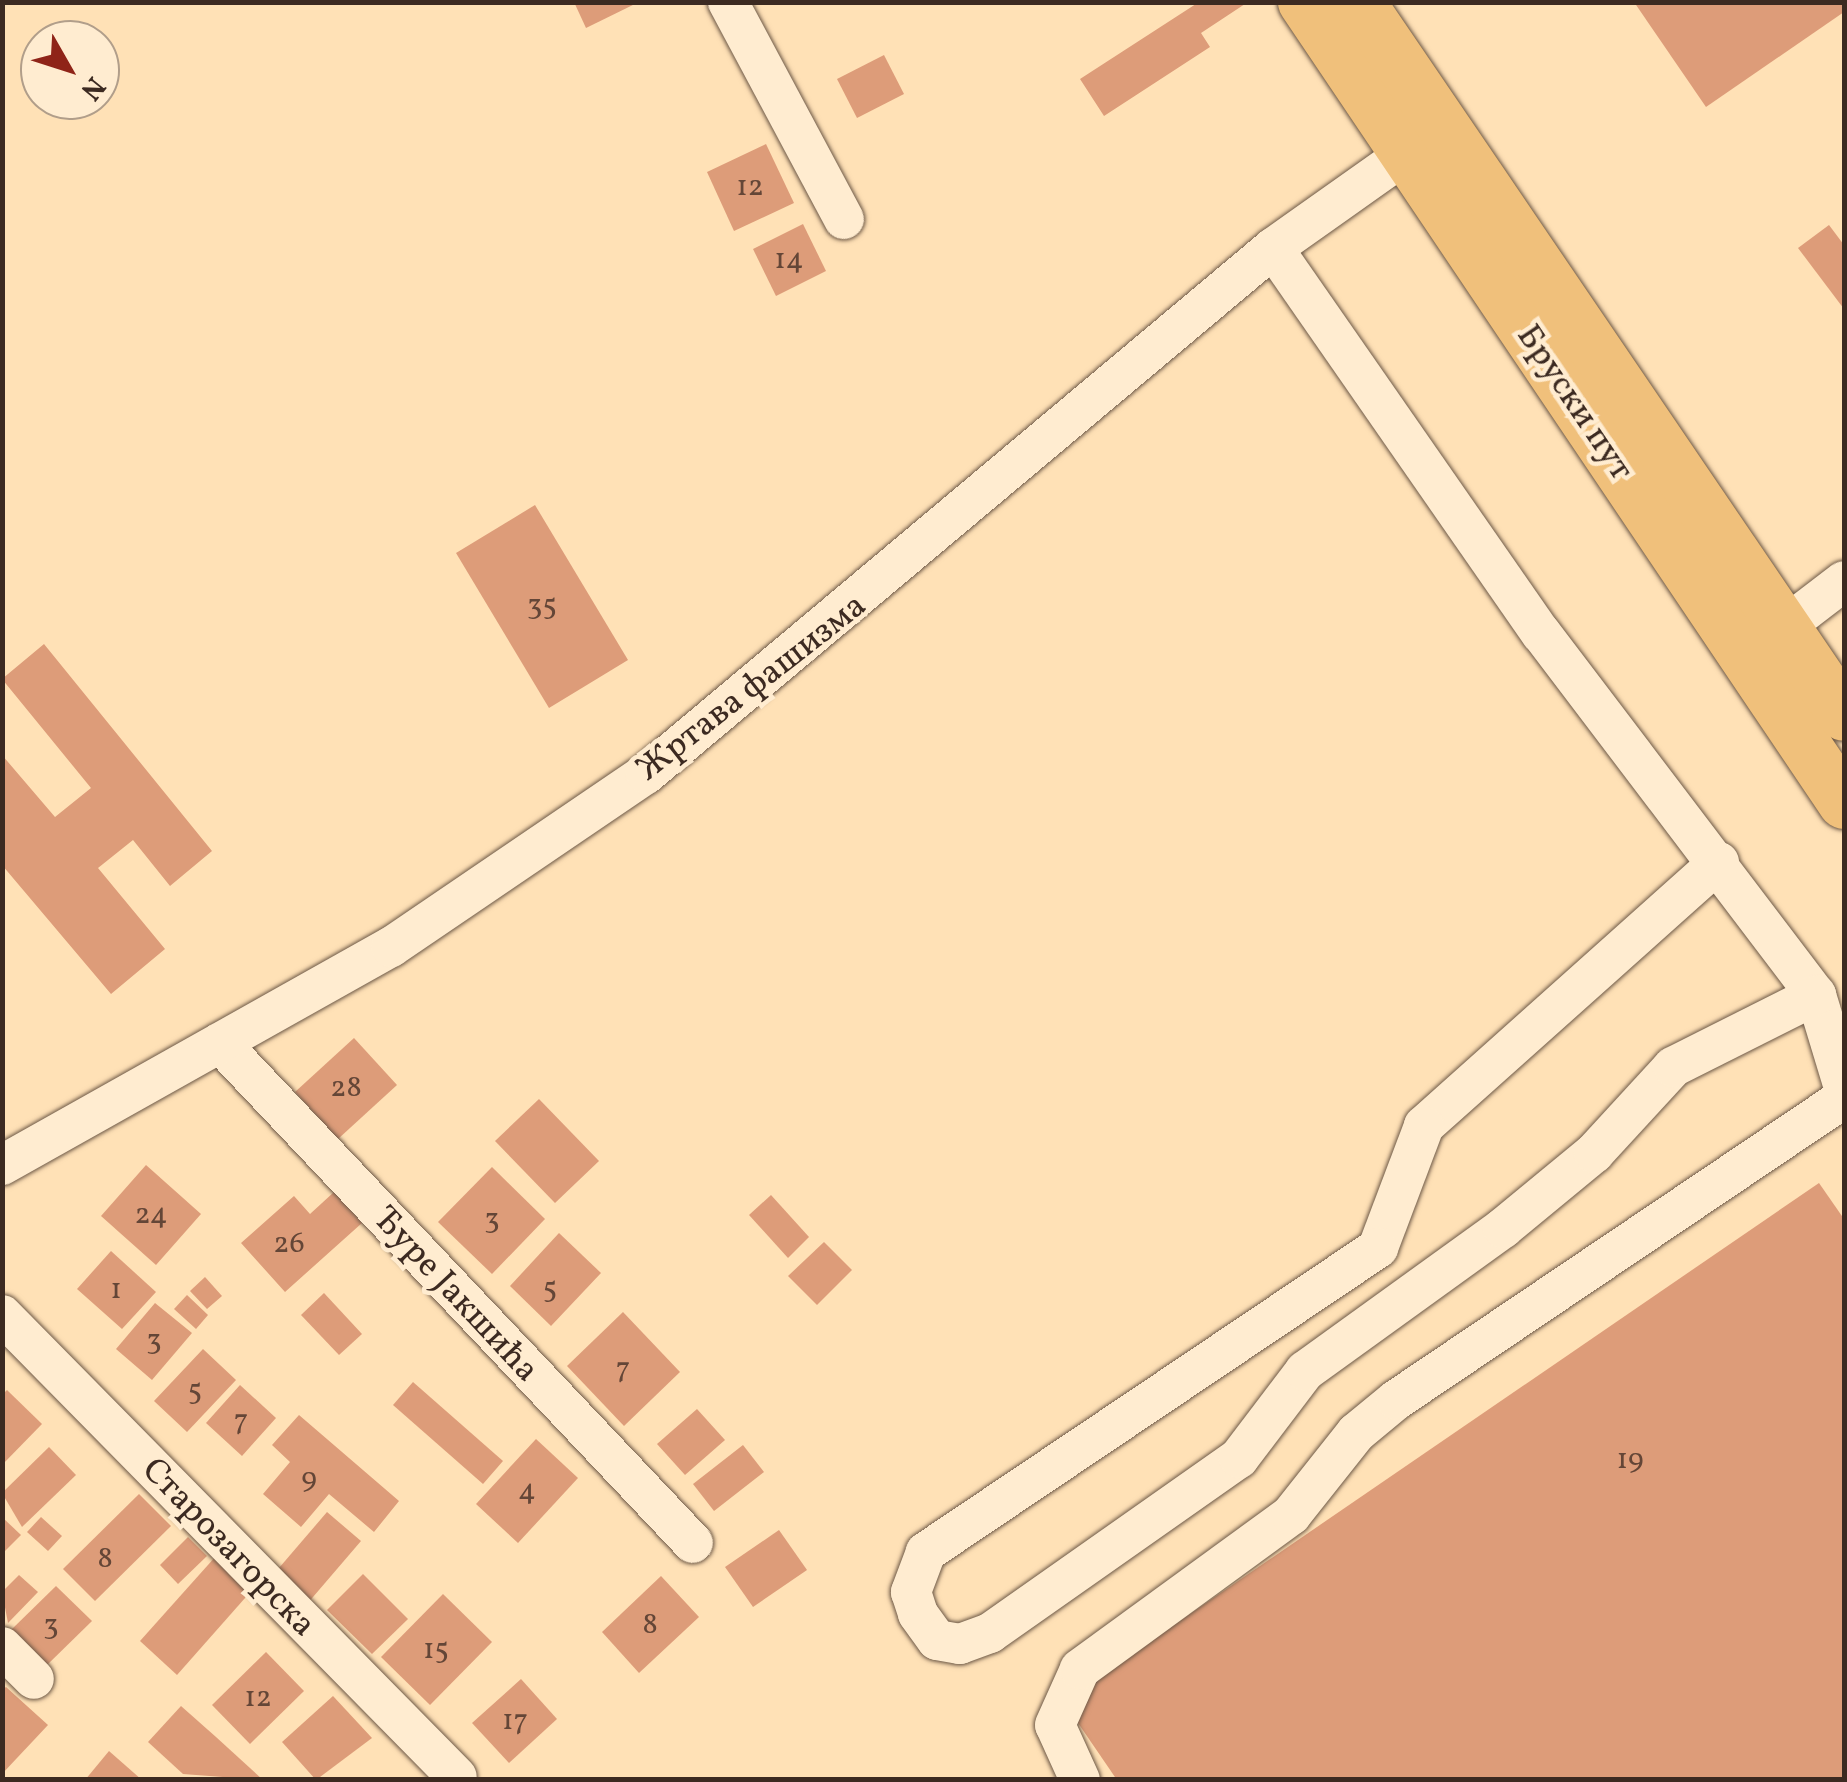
<!DOCTYPE html>
<meta charset="utf-8">
<style>
body{margin:0}
#map{position:relative;width:1847px;height:1782px;overflow:hidden;background:#ffe1b6;font-family:Vollkorn,serif}
div>[style]{position:absolute}
.building>*{inset:0;background:#dd9c79}
.roads{filter:drop-shadow(0 0 2px #6d5846) drop-shadow(0 0 2px #6d5846)}
.minor>*{height:40px;margin:-20px;padding:0 20px;transform-origin:20px;border-radius:20px;background:#ffecd0}
.major>*{height:52px;margin:-26px;padding:0 26px;transform-origin:26px;border-radius:26px;background:#f0c07b}
span{translate:-50% -50%;white-space:nowrap;text-align:center;line-height:1.15;-webkit-text-stroke:9px #ffecd0;paint-order:stroke}
.number-label{font-size:30px;color:#644637}
.number-label span{-webkit-text-stroke-width:0}
.street-label{font-size:35px;color:#3c2a21}
.frame{position:absolute;inset:0;border:5px solid #3c2a21;pointer-events:none}
.north{position:absolute;left:20px;top:20px;width:100px;height:100px;box-sizing:border-box;background:#ffecd0;border:2px solid #b19e8a;border-radius:50%;rotate:129deg;font-size:28px;font-weight:700;line-height:40px;text-align:center;color:#3c2a21}
.north::after{content:'';display:block;margin:auto;width:35px;height:45px;background:#8f2418;clip-path:polygon(50% 0,100% 100%,50% 72%,0 100%)}
</style>
<div id="map">
<div class="building">
<div style="clip-path:polygon(574px 2px,639px 2px,586px 28px)"></div>
<div style="clip-path:polygon(1199px 2px,1248px 2px,1201px 33px,1210px 47px,1104px 116px,1080px 79px)"></div>
<div style="clip-path:polygon(1634px 2px,1842px 2px,1844px 12px,1706px 107px)"></div>
<div style="clip-path:polygon(884px 55px,904px 94px,857px 118px,837px 79px)"></div>
<div style="clip-path:polygon(766px 144px,794px 203px,734px 231px,707px 172px)"></div>
<div style="clip-path:polygon(803px 224px,826px 271px,776px 296px,753px 249px)"></div>
<div style="clip-path:polygon(1829px 225px,1844px 245px,1844px 309px,1798px 248px)"></div>
<div style="clip-path:polygon(535px 505px,628px 660px,549px 708px,456px 553px)"></div>
<div style="clip-path:polygon(44px 644px,212px 851px,170px 886px,133px 840px,98px 868px,165px 949px,111px 994px,2px 865px,2px 755px,55px 817px,91px 788px,2px 679px)"></div>
<div style="clip-path:polygon(354px 1038px,397px 1085px,338px 1139px,295px 1092px)"></div>
<div style="clip-path:polygon(539px 1099px,599px 1161px,555px 1203px,495px 1141px)"></div>
<div style="clip-path:polygon(146px 1165px,201px 1214px,156px 1265px,101px 1216px)"></div>
<div style="clip-path:polygon(492px 1167px,545px 1219px,492px 1274px,438px 1222px)"></div>
<div style="clip-path:polygon(1819px 1183px,1844px 1219px,1844px 1780px,1117px 1780px,1063px 1701px)"></div>
<div style="clip-path:polygon(334px 1192px,362px 1223px,285px 1292px,241px 1243px,294px 1196px,310px 1214px)"></div>
<div style="clip-path:polygon(771px 1195px,809px 1237px,788px 1258px,749px 1215px)"></div>
<div style="clip-path:polygon(559px 1233px,601px 1273px,551px 1326px,510px 1286px)"></div>
<div style="clip-path:polygon(824px 1242px,852px 1270px,817px 1305px,788px 1276px)"></div>
<div style="clip-path:polygon(111px 1251px,156px 1292px,122px 1329px,77px 1289px)"></div>
<div style="clip-path:polygon(205px 1277px,222px 1296px,207px 1309px,190px 1291px)"></div>
<div style="clip-path:polygon(324px 1293px,362px 1334px,339px 1355px,301px 1315px)"></div>
<div style="clip-path:polygon(187px 1295px,208px 1315px,196px 1329px,174px 1309px)"></div>
<div style="clip-path:polygon(155px 1303px,192px 1333px,152px 1380px,116px 1349px)"></div>
<div style="clip-path:polygon(623px 1312px,680px 1372px,624px 1426px,567px 1366px)"></div>
<div style="clip-path:polygon(203px 1349px,236px 1380px,187px 1432px,154px 1401px)"></div>
<div style="clip-path:polygon(413px 1382px,503px 1461px,483px 1484px,393px 1405px)"></div>
<div style="clip-path:polygon(240px 1385px,276px 1418px,242px 1456px,206px 1423px)"></div>
<div style="clip-path:polygon(7px 1390px,42px 1424px,2px 1465px,2px 1395px)"></div>
<div style="clip-path:polygon(697px 1409px,725px 1440px,685px 1475px,657px 1444px)"></div>
<div style="clip-path:polygon(299px 1415px,399px 1501px,374px 1532px,329px 1494px,301px 1527px,263px 1494px,290px 1462px,272px 1445px)"></div>
<div style="clip-path:polygon(536px 1439px,578px 1478px,518px 1543px,476px 1504px)"></div>
<div style="clip-path:polygon(743px 1445px,764px 1472px,714px 1511px,693px 1484px)"></div>
<div style="clip-path:polygon(49px 1447px,76px 1475px,22px 1527px,2px 1493px)"></div>
<div style="clip-path:polygon(139px 1494px,171px 1526px,95px 1601px,63px 1569px)"></div>
<div style="clip-path:polygon(327px 1512px,361px 1541px,307px 1604px,273px 1575px)"></div>
<div style="clip-path:polygon(2px 1517px,21px 1535px,5px 1551px,2px 1548px)"></div>
<div style="clip-path:polygon(41px 1517px,62px 1536px,48px 1551px,27px 1532px)"></div>
<div style="clip-path:polygon(779px 1530px,807px 1570px,753px 1607px,725px 1567px)"></div>
<div style="clip-path:polygon(188px 1537px,207px 1556px,178px 1584px,160px 1565px)"></div>
<div style="clip-path:polygon(216px 1556px,253px 1589px,177px 1675px,140px 1641px)"></div>
<div style="clip-path:polygon(363px 1574px,408px 1619px,372px 1654px,327px 1610px)"></div>
<div style="clip-path:polygon(19px 1575px,38px 1592px,8px 1623px,2px 1592px)"></div>
<div style="clip-path:polygon(661px 1576px,699px 1617px,639px 1673px,602px 1632px)"></div>
<div style="clip-path:polygon(56px 1586px,92px 1621px,46px 1666px,11px 1630px)"></div>
<div style="clip-path:polygon(443px 1594px,492px 1642px,430px 1705px,381px 1657px)"></div>
<div style="clip-path:polygon(266px 1652px,304px 1691px,250px 1744px,212px 1705px)"></div>
<div style="clip-path:polygon(521px 1679px,557px 1719px,509px 1763px,472px 1723px)"></div>
<div style="clip-path:polygon(6px 1687px,48px 1725px,2px 1774px,2px 1690px)"></div>
<div style="clip-path:polygon(333px 1696px,372px 1738px,316px 1780px,282px 1742px)"></div>
<div style="clip-path:polygon(181px 1706px,216px 1737px,263px 1780px,183px 1774px,148px 1742px)"></div>
<div style="clip-path:polygon(109px 1751px,142px 1780px,85px 1780px)"></div>
</div>
<div class="roads">
<div class="minor">
<div style="left:728px;top:2px;width:246px;rotate:61.9deg"></div>
<div style="left:1273px;top:248px;width:469px;rotate:55.2deg"></div>
<div style="left:1541px;top:633px;width:455px;rotate:52.8deg"></div>
<div style="left:1816px;top:995px;width:97px;rotate:73.2deg"></div>
<div style="left:1762px;top:644px;width:103px;rotate:-37.5deg"></div>
<div style="left:1719px;top:862px;width:396px;rotate:138.2deg"></div>
<div style="left:1424px;top:1126px;width:130px;rotate:110.7deg"></div>
<div style="left:1378px;top:1248px;width:545px;rotate:146.08deg"></div>
<div style="left:926px;top:1552px;width:43px;rotate:110.6deg"></div>
<div style="left:911px;top:1592px;width:23px;rotate:72deg"></div>
<div style="left:918px;top:1614px;width:32px;rotate:54deg"></div>
<div style="left:937px;top:1640px;width:23px;rotate:10deg"></div>
<div style="left:960px;top:1644px;width:32px;rotate:-20deg"></div>
<div style="left:990px;top:1633px;width:304px;rotate:-35.1deg"></div>
<div style="left:1239px;top:1458px;width:109px;rotate:-52.8deg"></div>
<div style="left:1305px;top:1371px;width:244px;rotate:-35.8deg"></div>
<div style="left:1503px;top:1228px;width:118px;rotate:-39.5deg"></div>
<div style="left:1594px;top:1153px;width:117px;rotate:-47.4deg"></div>
<div style="left:1673px;top:1067px;width:160px;rotate:-26.7deg"></div>
<div style="left:220px;top:1043px;width:688px;rotate:46.59deg"></div>
<div style="left:2px;top:1165px;width:446px;rotate:-29.3deg"></div>
<div style="left:391px;top:947px;width:308px;rotate:-34.2deg"></div>
<div style="left:646px;top:774px;width:818px;rotate:-39.99deg"></div>
<div style="left:1273px;top:248px;width:189px;rotate:-35.3deg"></div>
<div style="left:2px;top:1315px;width:648px;rotate:45.44deg"></div>
<div style="left:2px;top:1647px;width:45px;rotate:45deg"></div>
<div style="left:1080px;top:1780px;width:60px;rotate:-114.4deg"></div>
<div style="left:1055px;top:1725px;width:61px;rotate:-65.9deg"></div>
<div style="left:1080px;top:1669px;width:261px;rotate:-36.1deg"></div>
<div style="left:1291px;top:1515px;width:105px;rotate:-51.6deg"></div>
<div style="left:1356px;top:1433px;width:52px;rotate:-39.5deg"></div>
<div style="left:1396px;top:1400px;width:540px;rotate:-33.98deg"></div>
</div>
<div class="major">
<div style="left:1304px;top:2px;width:966px;rotate:56.01deg"></div>
<div style="left:1359px;top:2px;width:862px;rotate:55.78deg"></div>
</div>
</div>
<div class="number-label">
<span style="left:750px;top:187px">12</span>
<span style="left:789px;top:260px">14</span>
<span style="left:542px;top:606px">35</span>
<span style="left:346px;top:1088px">28</span>
<span style="left:151px;top:1215px">24</span>
<span style="left:492px;top:1220px">3</span>
<span style="left:289px;top:1244px">26</span>
<span style="left:550px;top:1289px">5</span>
<span style="left:116px;top:1290px">1</span>
<span style="left:154px;top:1341px">3</span>
<span style="left:623px;top:1369px">7</span>
<span style="left:195px;top:1391px">5</span>
<span style="left:241px;top:1421px">7</span>
<span style="left:1630px;top:1460px">19</span>
<span style="left:309px;top:1479px">9</span>
<span style="left:527px;top:1491px">4</span>
<span style="left:105px;top:1559px">8</span>
<span style="left:650px;top:1625px">8</span>
<span style="left:51px;top:1626px">3</span>
<span style="left:436px;top:1650px">15</span>
<span style="left:258px;top:1698px">12</span>
<span style="left:515px;top:1721px">17</span>
</div>
<div class="street-label">
<span style="left:1574px;top:403px;rotate:56deg">Бруски пут</span>
<span style="left:752px;top:688px;rotate:-38deg">Жртава фашизма</span>
<span style="left:455px;top:1295px;rotate:47deg">Ђуре Јакшића</span>
<span style="left:228px;top:1548px;rotate:46deg">Старозагорска</span>
</div>
<div class="frame"></div>
<div class="north">N</div>
</div>
